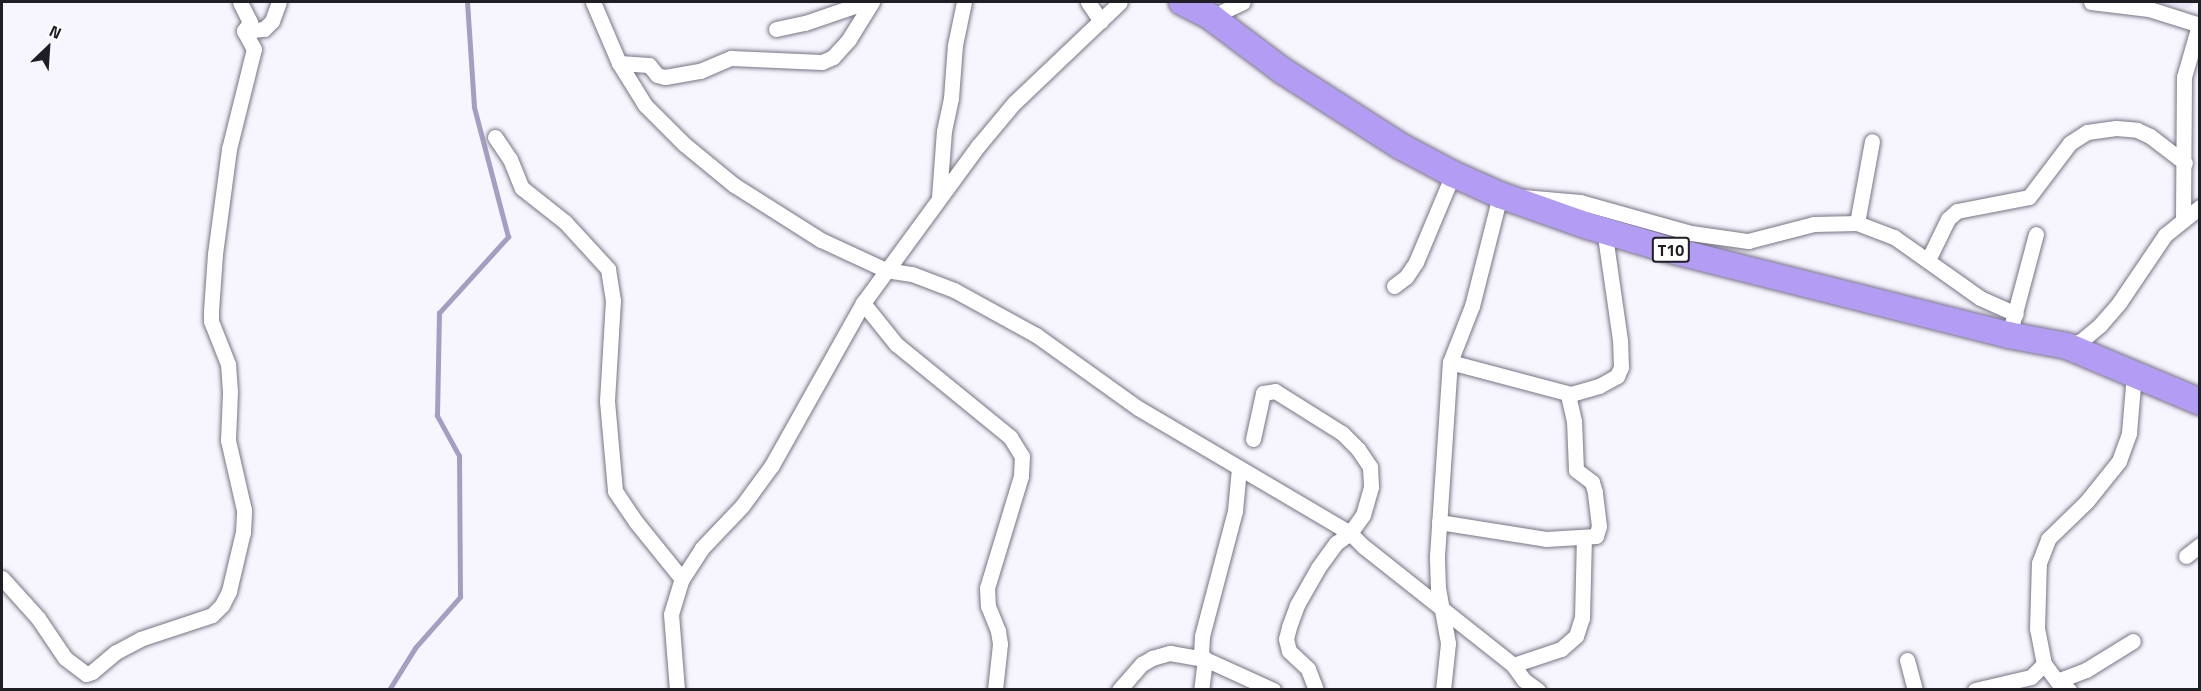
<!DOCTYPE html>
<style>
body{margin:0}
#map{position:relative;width:2201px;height:691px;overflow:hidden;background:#f7f5fd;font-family:"Titillium Web",sans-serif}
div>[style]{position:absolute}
.built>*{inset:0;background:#ebe7fd}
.stream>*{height:4.5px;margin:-2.25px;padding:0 2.25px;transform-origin:2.25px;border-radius:2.25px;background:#a49ec2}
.roads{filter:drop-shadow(0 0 2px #777485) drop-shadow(0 0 2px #777485)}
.minor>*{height:15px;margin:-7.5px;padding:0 7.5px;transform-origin:7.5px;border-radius:7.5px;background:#fff}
.trunk>*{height:26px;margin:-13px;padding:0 13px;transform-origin:13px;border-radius:13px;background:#b29cf4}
span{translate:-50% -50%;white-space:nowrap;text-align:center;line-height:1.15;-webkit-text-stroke:5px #fff;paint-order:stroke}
.shield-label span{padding:2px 4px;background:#fff;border:2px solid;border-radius:4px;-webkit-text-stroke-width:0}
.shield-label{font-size:16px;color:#1f1e24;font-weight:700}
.frame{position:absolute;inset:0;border:3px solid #1f1e24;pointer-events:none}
.north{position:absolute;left:18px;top:18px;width:60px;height:60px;-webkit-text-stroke:4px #fff;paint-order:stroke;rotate:25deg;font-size:16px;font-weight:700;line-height:24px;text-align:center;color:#1f1e24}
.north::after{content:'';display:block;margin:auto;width:21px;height:27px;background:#1f1e24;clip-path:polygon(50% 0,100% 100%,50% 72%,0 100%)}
</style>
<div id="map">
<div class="built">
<div style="clip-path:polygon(2141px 2px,2194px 2px,2189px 8px)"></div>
</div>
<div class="stream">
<div style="left:389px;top:690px;width:49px;rotate:-58.2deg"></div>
<div style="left:415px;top:648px;width:68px;rotate:-48.6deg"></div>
<div style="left:460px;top:597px;width:141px;rotate:-90.4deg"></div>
<div style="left:459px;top:456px;width:46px;rotate:-118.8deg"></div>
<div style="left:437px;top:416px;width:103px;rotate:-88.9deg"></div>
<div style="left:439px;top:313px;width:103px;rotate:-47.8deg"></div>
<div style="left:508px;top:237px;width:134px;rotate:-104.7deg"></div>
<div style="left:474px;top:107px;width:105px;rotate:-93.8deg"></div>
</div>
<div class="roads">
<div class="minor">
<div style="left:593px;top:2px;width:66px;rotate:66.9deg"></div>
<div style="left:619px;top:63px;width:49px;rotate:58.2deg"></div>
<div style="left:645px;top:105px;width:55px;rotate:45deg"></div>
<div style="left:684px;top:144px;width:65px;rotate:39.4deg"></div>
<div style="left:734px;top:185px;width:103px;rotate:32.3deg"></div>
<div style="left:821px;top:240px;width:72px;rotate:24.8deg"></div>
<div style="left:886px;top:270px;width:26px;rotate:9deg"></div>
<div style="left:912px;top:274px;width:45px;rotate:20.9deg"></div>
<div style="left:954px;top:290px;width:94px;rotate:28.8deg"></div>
<div style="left:1036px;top:335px;width:125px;rotate:35.6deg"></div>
<div style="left:1138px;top:408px;width:246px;rotate:30.5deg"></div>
<div style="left:1350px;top:533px;width:18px;rotate:45deg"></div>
<div style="left:1363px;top:546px;width:191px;rotate:38.4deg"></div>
<div style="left:1513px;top:665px;width:19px;rotate:54deg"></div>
<div style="left:1524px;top:680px;width:17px;rotate:36deg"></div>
<div style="left:1088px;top:2px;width:23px;rotate:56deg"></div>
<div style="left:2091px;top:2px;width:58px;rotate:6.9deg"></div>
<div style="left:2149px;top:9px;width:53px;rotate:17.4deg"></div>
<div style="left:1211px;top:17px;width:35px;rotate:-25deg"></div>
<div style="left:776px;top:29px;width:30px;rotate:-12deg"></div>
<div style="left:805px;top:23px;width:65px;rotate:-19deg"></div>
<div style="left:244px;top:31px;width:20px;rotate:-6deg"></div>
<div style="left:264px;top:29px;width:11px;rotate:-45deg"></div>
<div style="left:272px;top:21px;width:20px;rotate:-70deg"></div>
<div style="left:619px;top:63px;width:30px;rotate:4deg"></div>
<div style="left:649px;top:65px;width:13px;rotate:51deg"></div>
<div style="left:657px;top:75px;width:8px;rotate:14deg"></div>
<div style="left:665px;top:77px;width:36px;rotate:-10deg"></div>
<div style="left:700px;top:71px;width:34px;rotate:-23deg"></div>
<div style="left:731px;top:58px;width:91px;rotate:2.5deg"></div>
<div style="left:822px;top:62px;width:12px;rotate:-24deg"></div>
<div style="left:833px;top:57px;width:24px;rotate:-48deg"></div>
<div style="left:849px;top:39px;width:44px;rotate:-58.1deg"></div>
<div style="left:495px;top:137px;width:27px;rotate:56deg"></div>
<div style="left:510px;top:159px;width:31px;rotate:68deg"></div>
<div style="left:522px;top:188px;width:55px;rotate:38.3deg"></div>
<div style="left:565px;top:222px;width:64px;rotate:47.5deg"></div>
<div style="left:608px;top:269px;width:31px;rotate:81deg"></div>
<div style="left:613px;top:300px;width:101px;rotate:93.4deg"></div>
<div style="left:607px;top:401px;width:90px;rotate:84.9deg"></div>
<div style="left:615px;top:491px;width:37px;rotate:56deg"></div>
<div style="left:636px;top:522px;width:73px;rotate:51.1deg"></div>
<div style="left:939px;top:197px;width:66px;rotate:-85.7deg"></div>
<div style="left:944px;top:131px;width:34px;rotate:-78deg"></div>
<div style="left:951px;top:98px;width:53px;rotate:-85.7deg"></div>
<div style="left:955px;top:45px;width:44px;rotate:-78.2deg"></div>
<div style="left:2183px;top:218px;width:141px;rotate:-89.6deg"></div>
<div style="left:2184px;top:77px;width:54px;rotate:-73.9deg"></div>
<div style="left:1857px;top:223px;width:83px;rotate:-79.6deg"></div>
<div style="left:1928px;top:260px;width:46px;rotate:-64deg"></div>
<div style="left:1948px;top:219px;width:12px;rotate:-42deg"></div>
<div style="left:1957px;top:211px;width:73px;rotate:-11deg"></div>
<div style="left:2029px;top:197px;width:68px;rotate:-52.8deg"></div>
<div style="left:2070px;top:143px;width:20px;rotate:-33deg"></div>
<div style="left:2087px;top:132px;width:29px;rotate:-8deg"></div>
<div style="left:2116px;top:128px;width:21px;rotate:5deg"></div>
<div style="left:2137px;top:130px;width:14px;rotate:25deg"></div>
<div style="left:2150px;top:136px;width:44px;rotate:37.6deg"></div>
<div style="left:1394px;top:286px;width:15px;rotate:-37deg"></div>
<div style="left:1406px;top:277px;width:18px;rotate:-56deg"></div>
<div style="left:1416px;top:262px;width:95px;rotate:-67.2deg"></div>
<div style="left:863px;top:303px;width:53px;rotate:51.2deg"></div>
<div style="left:896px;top:344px;width:147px;rotate:39.2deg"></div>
<div style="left:1010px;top:437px;width:22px;rotate:58deg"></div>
<div style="left:1022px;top:456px;width:20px;rotate:93deg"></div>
<div style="left:1021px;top:476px;width:117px;rotate:106.9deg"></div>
<div style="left:987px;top:588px;width:18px;rotate:87deg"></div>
<div style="left:988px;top:606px;width:27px;rotate:68deg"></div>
<div style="left:998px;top:631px;width:13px;rotate:81deg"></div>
<div style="left:1000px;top:644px;width:46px;rotate:96.2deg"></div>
<div style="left:2012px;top:324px;width:93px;rotate:-75.1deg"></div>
<div style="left:2067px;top:346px;width:15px;rotate:-20deg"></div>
<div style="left:2081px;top:341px;width:25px;rotate:-40deg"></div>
<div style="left:2100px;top:325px;width:29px;rotate:-49deg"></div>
<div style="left:2119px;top:303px;width:82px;rotate:-55.9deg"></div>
<div style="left:2165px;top:235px;width:45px;rotate:-38.7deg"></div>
<div style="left:1450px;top:362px;width:125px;rotate:14.8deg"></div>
<div style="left:1571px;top:394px;width:29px;rotate:-16deg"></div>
<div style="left:1599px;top:386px;width:21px;rotate:-29deg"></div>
<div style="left:1617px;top:376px;width:10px;rotate:-66deg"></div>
<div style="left:1621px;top:367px;width:27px;rotate:-92deg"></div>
<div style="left:1620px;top:340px;width:112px;rotate:-98.2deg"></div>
<div style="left:1253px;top:439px;width:47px;rotate:-77.7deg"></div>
<div style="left:1263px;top:393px;width:12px;rotate:-9deg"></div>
<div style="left:1275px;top:391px;width:79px;rotate:32.1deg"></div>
<div style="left:1342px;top:433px;width:23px;rotate:45deg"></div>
<div style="left:1358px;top:449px;width:22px;rotate:56deg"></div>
<div style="left:1370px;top:467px;width:20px;rotate:87deg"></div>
<div style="left:1371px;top:487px;width:29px;rotate:106deg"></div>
<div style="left:1363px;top:515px;width:22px;rotate:126deg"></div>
<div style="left:1350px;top:533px;width:17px;rotate:144deg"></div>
<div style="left:1336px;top:543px;width:31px;rotate:126deg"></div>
<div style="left:1318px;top:568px;width:43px;rotate:119.6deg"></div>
<div style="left:1297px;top:605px;width:23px;rotate:110deg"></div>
<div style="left:1289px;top:627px;width:12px;rotate:104deg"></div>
<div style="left:1286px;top:639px;width:12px;rotate:76deg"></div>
<div style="left:1289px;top:651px;width:26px;rotate:43deg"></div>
<div style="left:1308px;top:669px;width:22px;rotate:69deg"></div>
<div style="left:1239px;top:468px;width:43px;rotate:95.3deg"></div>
<div style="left:1235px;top:511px;width:129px;rotate:104.8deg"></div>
<div style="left:1202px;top:636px;width:18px;rotate:93deg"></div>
<div style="left:1201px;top:654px;width:6px;rotate:51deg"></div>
<div style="left:1205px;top:659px;width:75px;rotate:24.5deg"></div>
<div style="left:1439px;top:522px;width:108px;rotate:9deg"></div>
<div style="left:1546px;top:539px;width:50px;rotate:-3.4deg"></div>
<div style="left:1596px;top:536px;width:10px;rotate:-73deg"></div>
<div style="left:1599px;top:526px;width:34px;rotate:-97deg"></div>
<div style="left:1595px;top:492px;width:10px;rotate:-107deg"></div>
<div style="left:1592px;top:482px;width:20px;rotate:-143deg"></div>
<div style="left:1576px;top:470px;width:49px;rotate:-92.3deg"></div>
<div style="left:1574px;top:421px;width:28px;rotate:-103deg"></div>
<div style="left:2186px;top:556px;width:18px;rotate:-38deg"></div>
<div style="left:2px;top:578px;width:54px;rotate:48deg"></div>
<div style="left:38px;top:618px;width:48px;rotate:56deg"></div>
<div style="left:65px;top:658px;width:26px;rotate:37deg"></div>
<div style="left:86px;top:674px;width:6px;rotate:-18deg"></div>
<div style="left:92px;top:672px;width:31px;rotate:-40deg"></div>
<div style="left:116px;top:652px;width:27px;rotate:-28deg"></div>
<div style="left:140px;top:639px;width:76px;rotate:-18.4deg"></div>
<div style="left:212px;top:615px;width:14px;rotate:-45deg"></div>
<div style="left:222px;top:605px;width:16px;rotate:-63deg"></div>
<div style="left:229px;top:591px;width:61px;rotate:-76.7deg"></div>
<div style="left:243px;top:532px;width:22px;rotate:-87deg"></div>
<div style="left:244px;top:510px;width:72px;rotate:-102.9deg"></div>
<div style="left:228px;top:440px;width:48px;rotate:-87.6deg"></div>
<div style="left:230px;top:392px;width:28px;rotate:-94deg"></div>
<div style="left:228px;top:364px;width:46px;rotate:-111.6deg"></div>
<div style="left:211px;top:321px;width:10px;rotate:-90deg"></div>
<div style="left:211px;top:311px;width:57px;rotate:-86deg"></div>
<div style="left:215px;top:254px;width:106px;rotate:-82.4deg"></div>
<div style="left:229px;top:149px;width:103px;rotate:-76deg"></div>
<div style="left:254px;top:49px;width:21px;rotate:-119deg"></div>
<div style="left:244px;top:31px;width:11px;rotate:-56deg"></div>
<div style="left:250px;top:22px;width:22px;rotate:-117deg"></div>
<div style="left:1907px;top:660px;width:31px;rotate:75deg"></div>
<div style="left:1513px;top:665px;width:51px;rotate:-18.4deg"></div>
<div style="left:1561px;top:649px;width:20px;rotate:-41deg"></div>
<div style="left:1576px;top:636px;width:19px;rotate:-72deg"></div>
<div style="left:1582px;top:618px;width:80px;rotate:-88.6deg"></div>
<div style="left:2057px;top:681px;width:31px;rotate:-21deg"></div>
<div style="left:2086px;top:670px;width:55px;rotate:-31.7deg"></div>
<div style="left:677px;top:690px;width:76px;rotate:-94.5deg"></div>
<div style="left:671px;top:614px;width:37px;rotate:-73deg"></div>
<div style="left:682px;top:579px;width:37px;rotate:-57deg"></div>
<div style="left:702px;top:548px;width:58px;rotate:-46.4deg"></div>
<div style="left:742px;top:506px;width:51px;rotate:-53.8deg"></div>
<div style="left:772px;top:465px;width:186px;rotate:-60.7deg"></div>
<div style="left:863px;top:303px;width:195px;rotate:-53.8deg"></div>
<div style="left:978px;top:146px;width:56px;rotate:-50.1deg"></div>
<div style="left:1014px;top:103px;width:146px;rotate:-43.6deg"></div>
<div style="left:1119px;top:690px;width:35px;rotate:-49deg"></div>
<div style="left:1142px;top:664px;width:12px;rotate:-31deg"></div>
<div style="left:1152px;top:658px;width:19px;rotate:-16deg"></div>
<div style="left:1170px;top:653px;width:36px;rotate:10deg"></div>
<div style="left:1205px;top:659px;width:31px;rotate:97deg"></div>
<div style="left:1443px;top:690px;width:47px;rotate:-83.9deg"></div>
<div style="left:1448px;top:643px;width:56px;rotate:-100.3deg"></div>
<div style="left:1438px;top:588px;width:32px;rotate:-92deg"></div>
<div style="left:1437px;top:556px;width:194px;rotate:-86.2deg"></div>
<div style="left:1450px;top:362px;width:60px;rotate:-68.6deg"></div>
<div style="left:1472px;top:306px;width:114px;rotate:-75.8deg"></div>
<div style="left:1500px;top:195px;width:80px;rotate:5deg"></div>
<div style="left:1580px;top:202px;width:115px;rotate:15.6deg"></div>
<div style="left:1691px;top:233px;width:58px;rotate:8deg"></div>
<div style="left:1748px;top:241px;width:68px;rotate:-14.4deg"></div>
<div style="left:1814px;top:224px;width:43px;rotate:-1.3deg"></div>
<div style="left:1857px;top:223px;width:40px;rotate:21deg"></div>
<div style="left:1894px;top:237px;width:105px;rotate:35.3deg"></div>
<div style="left:1980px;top:298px;width:39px;rotate:24deg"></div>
<div style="left:1975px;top:690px;width:57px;rotate:-13.1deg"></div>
<div style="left:2031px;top:677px;width:18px;rotate:-45deg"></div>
<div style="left:2069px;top:690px;width:15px;rotate:-143deg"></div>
<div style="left:2057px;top:681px;width:21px;rotate:-127deg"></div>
<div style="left:2044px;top:664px;width:36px;rotate:-101deg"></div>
<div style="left:2037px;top:629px;width:66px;rotate:-88.3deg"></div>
<div style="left:2039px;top:563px;width:26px;rotate:-69deg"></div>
<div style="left:2048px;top:539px;width:54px;rotate:-44.3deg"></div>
<div style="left:2087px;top:501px;width:51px;rotate:-51.3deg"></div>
<div style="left:2119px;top:461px;width:30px;rotate:-70deg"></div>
<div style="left:2129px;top:433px;width:60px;rotate:-85.2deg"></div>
</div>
<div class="trunk">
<div style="left:1182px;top:2px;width:33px;rotate:27deg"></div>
<div style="left:1211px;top:17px;width:90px;rotate:36.9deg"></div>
<div style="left:1283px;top:71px;width:141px;rotate:32.6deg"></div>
<div style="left:1402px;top:147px;width:58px;rotate:27.9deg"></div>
<div style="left:1453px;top:174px;width:51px;rotate:24.1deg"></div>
<div style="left:1500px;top:195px;width:93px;rotate:19.4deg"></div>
<div style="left:1588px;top:226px;width:81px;rotate:16.4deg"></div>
<div style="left:1666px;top:249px;width:353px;rotate:14.1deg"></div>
<div style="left:2008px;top:335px;width:60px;rotate:10.6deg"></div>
<div style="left:2067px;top:346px;width:144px;rotate:22.8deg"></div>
</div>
</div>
<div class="shield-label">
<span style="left:1671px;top:250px">T10</span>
</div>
<div class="frame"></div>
<div class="north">N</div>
</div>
